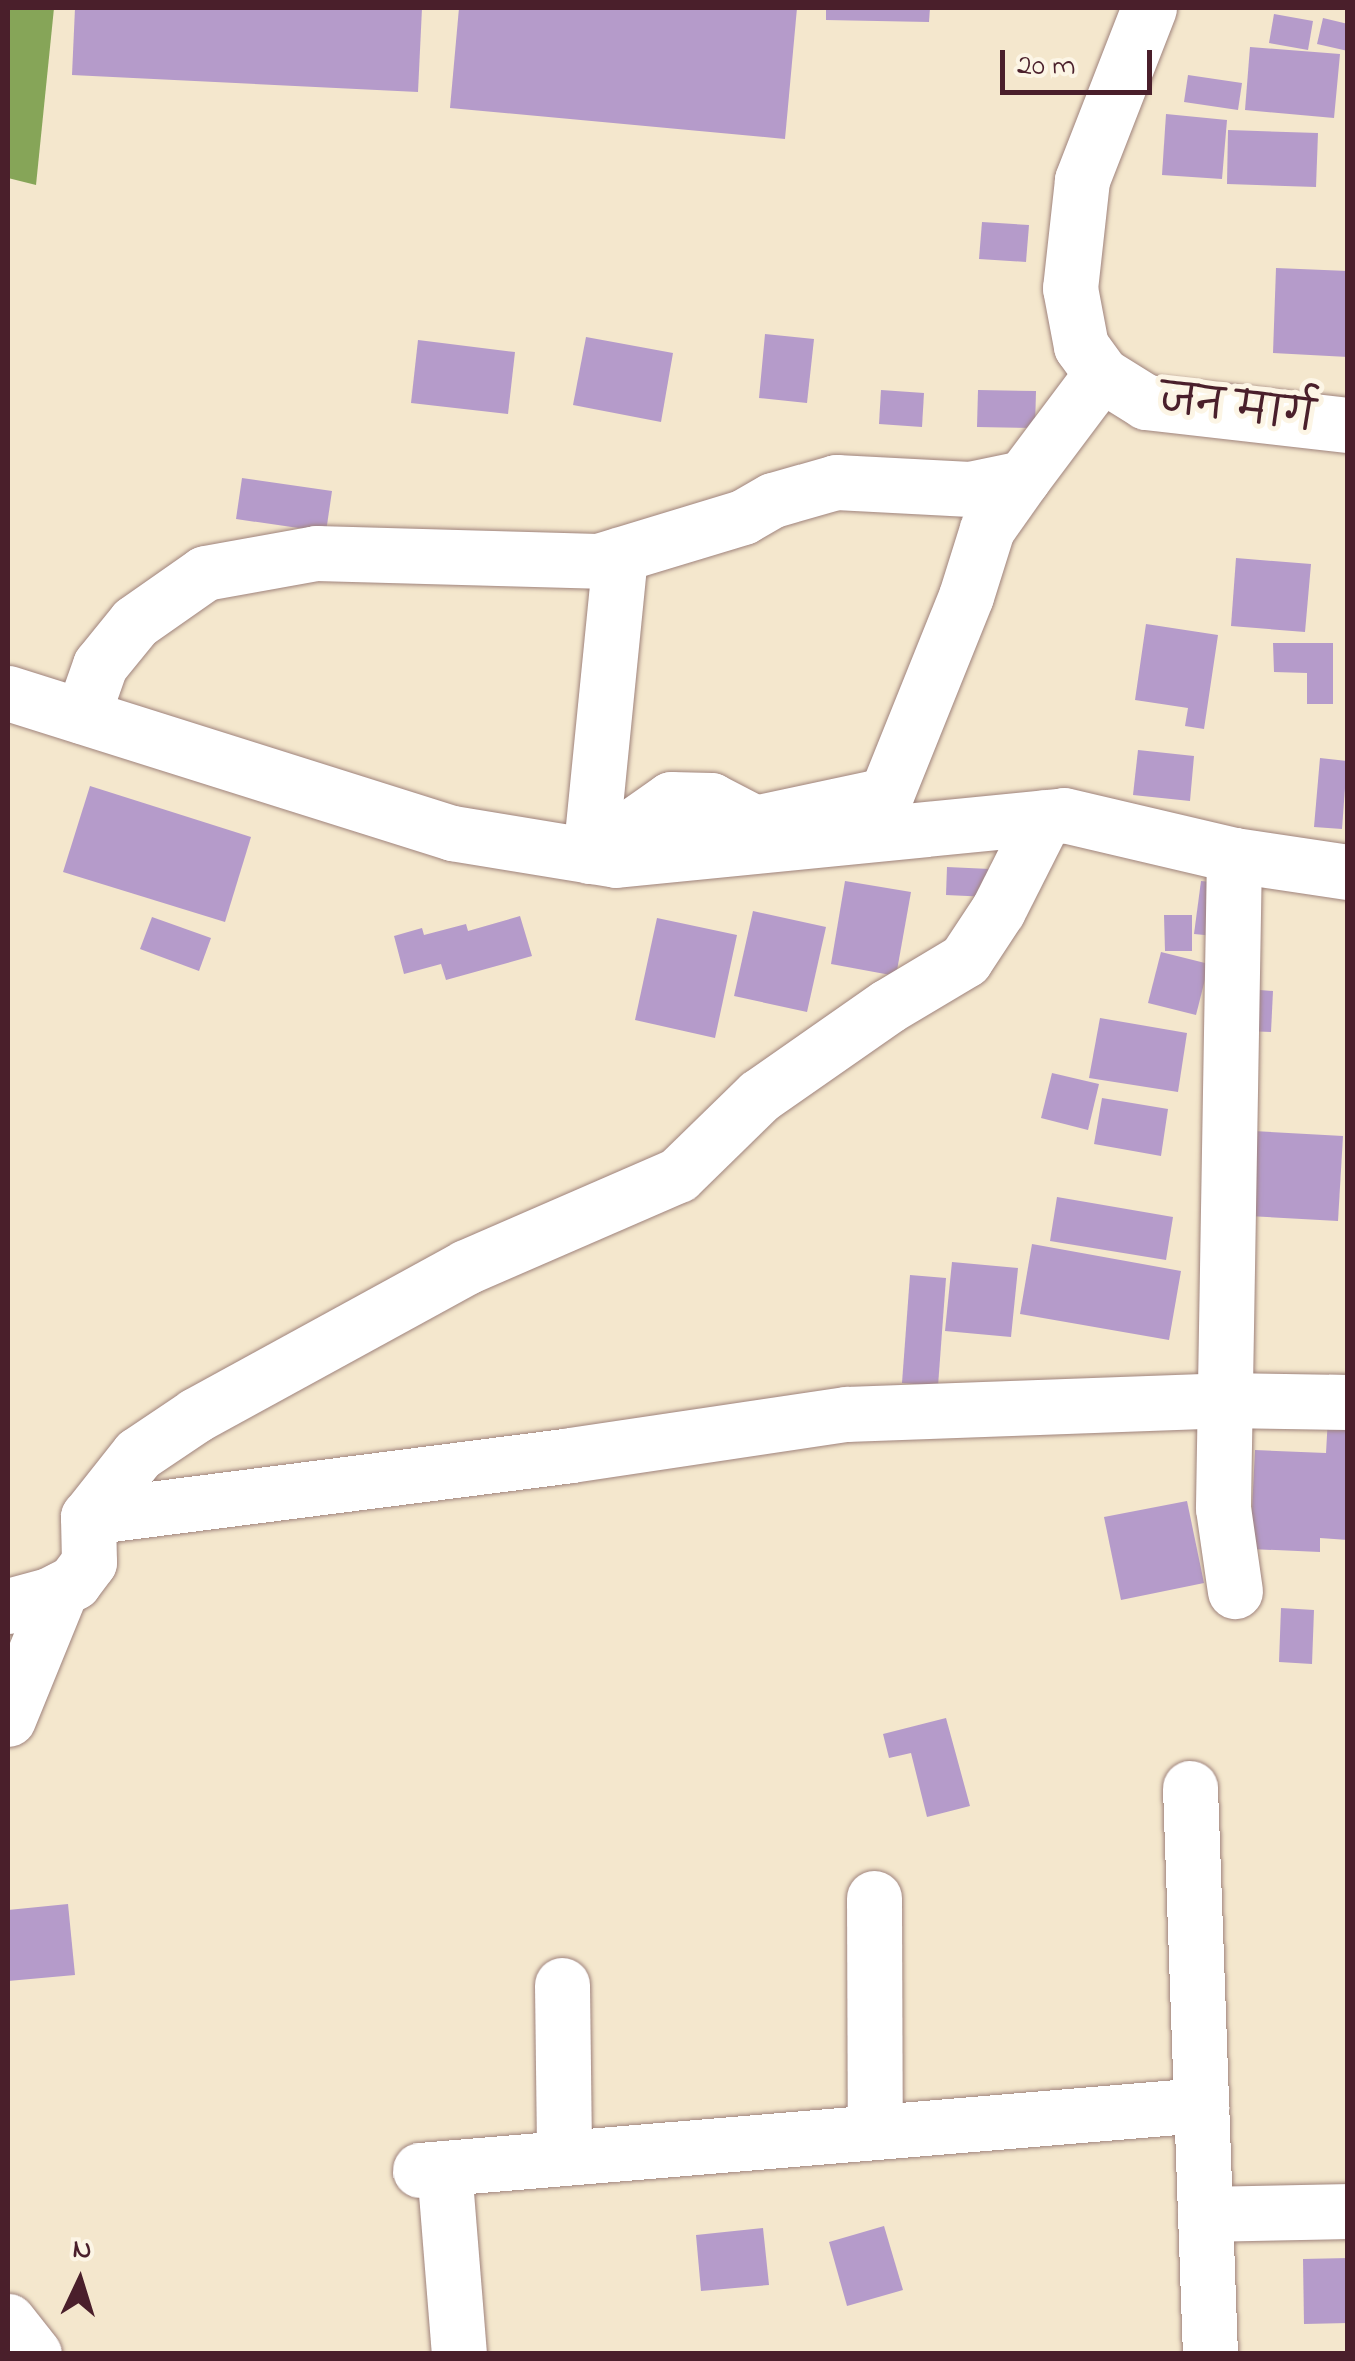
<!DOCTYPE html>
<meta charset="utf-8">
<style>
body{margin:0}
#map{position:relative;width:1355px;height:2361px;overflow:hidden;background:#f4e7cd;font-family:"Indie Flower","Playpen Sans Deva",sans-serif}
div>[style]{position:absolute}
.forest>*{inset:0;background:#86a558}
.building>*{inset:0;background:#b59bca}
.roads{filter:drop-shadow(0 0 2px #9f837c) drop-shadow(0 0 2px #9f837c)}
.minor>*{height:55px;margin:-27.5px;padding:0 27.5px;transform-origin:27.5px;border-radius:27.5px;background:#fff}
span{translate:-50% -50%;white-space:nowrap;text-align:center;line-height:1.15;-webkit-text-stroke:10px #fcf5e5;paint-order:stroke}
.street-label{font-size:42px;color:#4a1f2b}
.frame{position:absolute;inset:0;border:10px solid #4a1f2b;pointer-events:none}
.north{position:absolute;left:30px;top:2231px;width:100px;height:100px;-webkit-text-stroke:8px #fcf5e5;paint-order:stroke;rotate:4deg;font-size:28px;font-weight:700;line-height:40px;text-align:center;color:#4a1f2b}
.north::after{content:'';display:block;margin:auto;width:35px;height:45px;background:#4a1f2b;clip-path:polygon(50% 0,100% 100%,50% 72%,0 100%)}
.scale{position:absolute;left:1000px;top:50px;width:152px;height:45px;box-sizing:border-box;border:5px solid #4a1f2b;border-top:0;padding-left:12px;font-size:30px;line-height:35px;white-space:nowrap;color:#4a1f2b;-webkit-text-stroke:8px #fcf5e5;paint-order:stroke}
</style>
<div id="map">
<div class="forest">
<div style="clip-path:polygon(8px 8px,54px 8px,36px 185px,8px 178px)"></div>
</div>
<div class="building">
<div style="clip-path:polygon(75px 8px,422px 8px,418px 92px,72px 75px)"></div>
<div style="clip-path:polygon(459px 8px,797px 8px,785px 139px,450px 108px)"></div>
<div style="clip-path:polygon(826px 8px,930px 8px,929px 22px,826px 20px)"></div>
<div style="clip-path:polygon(1274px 14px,1313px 21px,1308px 50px,1269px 43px)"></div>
<div style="clip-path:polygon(1323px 18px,1348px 24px,1348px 51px,1317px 44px)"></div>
<div style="clip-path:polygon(1250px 47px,1340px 54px,1334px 118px,1245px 110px)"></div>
<div style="clip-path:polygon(1188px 75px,1242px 83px,1238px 110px,1184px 102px)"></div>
<div style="clip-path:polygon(1166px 114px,1227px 120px,1222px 179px,1162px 175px)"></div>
<div style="clip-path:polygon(1228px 130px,1318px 133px,1316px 187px,1227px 184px)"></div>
<div style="clip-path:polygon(982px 222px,1029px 225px,1026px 262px,979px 259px)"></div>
<div style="clip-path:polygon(1276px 268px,1348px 271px,1348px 357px,1273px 353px)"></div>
<div style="clip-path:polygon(765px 334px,814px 339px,807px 403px,759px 398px)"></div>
<div style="clip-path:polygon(586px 337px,673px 353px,661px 422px,573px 405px)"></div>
<div style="clip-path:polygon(418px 340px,515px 352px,508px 414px,411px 403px)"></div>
<div style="clip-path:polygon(881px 390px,924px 393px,922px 427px,879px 424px)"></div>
<div style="clip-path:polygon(978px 390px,1036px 391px,1035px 428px,977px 427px)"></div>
<div style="clip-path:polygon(242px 478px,332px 491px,326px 532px,236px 519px)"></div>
<div style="clip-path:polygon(1236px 558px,1311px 564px,1305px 632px,1231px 626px)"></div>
<div style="clip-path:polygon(1146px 624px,1218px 635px,1204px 729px,1185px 726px,1188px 708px,1135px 700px)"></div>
<div style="clip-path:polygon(1273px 643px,1333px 643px,1333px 704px,1307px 704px,1307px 673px,1274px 672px)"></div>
<div style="clip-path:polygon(1138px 750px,1194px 756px,1190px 801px,1133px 795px)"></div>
<div style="clip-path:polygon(1320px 758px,1347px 761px,1342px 829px,1314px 827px)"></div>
<div style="clip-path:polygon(90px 786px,251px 837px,225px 922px,63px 872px)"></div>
<div style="clip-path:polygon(947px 867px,990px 869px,989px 897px,946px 895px)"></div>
<div style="clip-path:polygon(845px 881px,911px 892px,896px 976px,831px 964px)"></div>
<div style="clip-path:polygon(1201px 881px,1222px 883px,1215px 936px,1194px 934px)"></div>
<div style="clip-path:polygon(753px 911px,826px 927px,807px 1012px,734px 996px)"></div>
<div style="clip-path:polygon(1164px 915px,1192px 915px,1192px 951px,1165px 951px)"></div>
<div style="clip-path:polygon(520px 916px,532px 956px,446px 980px,441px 964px,404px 974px,394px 936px,422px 928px,424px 935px,466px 924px,468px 931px)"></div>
<div style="clip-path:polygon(152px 917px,211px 938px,199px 971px,140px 949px)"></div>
<div style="clip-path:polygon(657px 918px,737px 935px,715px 1038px,635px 1020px)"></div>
<div style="clip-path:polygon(1161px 952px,1209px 964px,1196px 1015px,1148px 1003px)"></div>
<div style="clip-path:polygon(1247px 989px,1273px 991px,1271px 1032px,1245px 1031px)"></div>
<div style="clip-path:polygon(1100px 1018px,1187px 1033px,1178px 1092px,1089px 1078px)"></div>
<div style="clip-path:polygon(1052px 1073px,1099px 1084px,1088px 1130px,1041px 1118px)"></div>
<div style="clip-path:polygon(1102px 1098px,1168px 1109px,1161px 1156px,1094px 1144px)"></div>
<div style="clip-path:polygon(1253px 1131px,1343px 1136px,1338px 1221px,1248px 1216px)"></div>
<div style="clip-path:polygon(1057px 1197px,1173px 1217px,1166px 1260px,1050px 1241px)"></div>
<div style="clip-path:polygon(1032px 1244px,1181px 1271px,1169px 1340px,1020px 1314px)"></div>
<div style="clip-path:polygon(952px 1262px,1018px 1268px,1011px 1337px,945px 1331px)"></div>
<div style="clip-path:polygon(910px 1275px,946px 1278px,938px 1386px,902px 1383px)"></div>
<div style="clip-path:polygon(1328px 1417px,1348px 1418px,1348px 1540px,1320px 1538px,1320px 1552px,1250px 1549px,1255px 1450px,1326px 1453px)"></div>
<div style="clip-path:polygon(1187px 1501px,1204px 1583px,1121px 1600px,1104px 1517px)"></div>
<div style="clip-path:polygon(1281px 1608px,1314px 1610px,1312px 1664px,1279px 1662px)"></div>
<div style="clip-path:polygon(946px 1718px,970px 1806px,927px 1817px,911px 1753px,889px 1758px,883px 1734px)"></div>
<div style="clip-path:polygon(68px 1904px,75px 1975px,8px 1981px,8px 1910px)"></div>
<div style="clip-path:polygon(884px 2226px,903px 2290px,847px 2306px,829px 2242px)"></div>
<div style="clip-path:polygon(763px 2228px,769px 2285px,701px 2291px,696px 2235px)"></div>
<div style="clip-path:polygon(1348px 2258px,1348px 2323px,1304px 2324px,1303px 2259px)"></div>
</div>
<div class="roads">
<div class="minor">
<div style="left:1149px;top:8px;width:185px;rotate:111.3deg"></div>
<div style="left:1082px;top:180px;width:109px;rotate:96.3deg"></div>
<div style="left:1070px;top:288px;width:59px;rotate:79.3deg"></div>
<div style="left:1081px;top:346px;width:34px;rotate:54deg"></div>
<div style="left:1101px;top:374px;width:53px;rotate:31.9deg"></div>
<div style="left:1146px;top:402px;width:203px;rotate:6.5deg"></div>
<div style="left:8px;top:693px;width:466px;rotate:17.5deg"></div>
<div style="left:452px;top:833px;width:166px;rotate:9.3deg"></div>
<div style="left:616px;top:860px;width:450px;rotate:-5.7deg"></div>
<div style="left:1064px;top:815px;width:175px;rotate:13.2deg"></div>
<div style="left:1234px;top:855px;width:115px;rotate:8.5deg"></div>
<div style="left:82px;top:716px;width:54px;rotate:-70.6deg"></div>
<div style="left:100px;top:665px;width:55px;rotate:-50.9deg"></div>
<div style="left:135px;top:622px;width:85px;rotate:-35deg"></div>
<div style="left:205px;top:573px;width:113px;rotate:-10.2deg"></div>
<div style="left:316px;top:553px;width:282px;rotate:1.6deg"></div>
<div style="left:598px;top:561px;width:152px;rotate:-16.9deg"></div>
<div style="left:743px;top:517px;width:34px;rotate:-30deg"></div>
<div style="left:773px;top:500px;width:66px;rotate:-15.9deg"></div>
<div style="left:836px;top:482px;width:134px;rotate:3deg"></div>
<div style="left:970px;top:489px;width:54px;rotate:-11.7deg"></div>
<div style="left:1023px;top:478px;width:130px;rotate:-53.1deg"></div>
<div style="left:1234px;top:855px;width:653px;rotate:90.97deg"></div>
<div style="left:1223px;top:1508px;width:84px;rotate:81.8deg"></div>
<div style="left:590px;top:856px;width:99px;rotate:-35.1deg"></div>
<div style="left:671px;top:799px;width:40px;rotate:1.4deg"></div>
<div style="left:711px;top:800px;width:50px;rotate:27.6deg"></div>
<div style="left:755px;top:823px;width:134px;rotate:-12.1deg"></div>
<div style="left:886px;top:795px;width:214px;rotate:-68.1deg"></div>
<div style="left:966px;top:596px;width:70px;rotate:-72.6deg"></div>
<div style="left:987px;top:529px;width:62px;rotate:-54.8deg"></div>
<div style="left:590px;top:856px;width:303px;rotate:-84.3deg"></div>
<div style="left:88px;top:1517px;width:487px;rotate:-7.3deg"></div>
<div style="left:571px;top:1455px;width:278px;rotate:-8.5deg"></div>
<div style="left:846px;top:1414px;width:378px;rotate:-2.1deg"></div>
<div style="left:1224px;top:1400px;width:124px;rotate:0.9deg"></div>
<div style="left:8px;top:1606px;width:42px;rotate:-15deg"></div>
<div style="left:49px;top:1595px;width:28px;rotate:-27deg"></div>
<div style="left:74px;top:1582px;width:25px;rotate:-53deg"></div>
<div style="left:89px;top:1562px;width:45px;rotate:-91.3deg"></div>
<div style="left:88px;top:1517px;width:80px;rotate:-51.6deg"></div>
<div style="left:138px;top:1454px;width:70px;rotate:-33.9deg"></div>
<div style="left:196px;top:1415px;width:308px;rotate:-28.7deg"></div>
<div style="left:466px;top:1267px;width:231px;rotate:-23.5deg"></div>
<div style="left:678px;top:1175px;width:113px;rotate:-44.3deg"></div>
<div style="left:759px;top:1096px;width:157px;rotate:-34.9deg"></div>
<div style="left:888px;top:1006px;width:90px;rotate:-30.9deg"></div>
<div style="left:965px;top:960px;width:60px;rotate:-56.6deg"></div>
<div style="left:998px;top:910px;width:104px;rotate:-63.2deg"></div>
<div style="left:8px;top:1719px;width:140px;rotate:-67.8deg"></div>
<div style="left:1190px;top:1788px;width:566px;rotate:87.98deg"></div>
<div style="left:874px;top:1898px;width:234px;rotate:89.8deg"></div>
<div style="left:562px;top:1985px;width:173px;rotate:89.3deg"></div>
<div style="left:444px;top:2168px;width:187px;rotate:85.4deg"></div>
<div style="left:420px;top:2170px;width:784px;rotate:-4.76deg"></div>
<div style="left:1205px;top:2214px;width:143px;rotate:-1.2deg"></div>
<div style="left:8px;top:2321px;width:42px;rotate:51.8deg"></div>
</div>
</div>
<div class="street-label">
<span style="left:1237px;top:411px;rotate:7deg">जन मार्ग</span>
</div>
<div class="frame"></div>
<div class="north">N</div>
<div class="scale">20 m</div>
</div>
